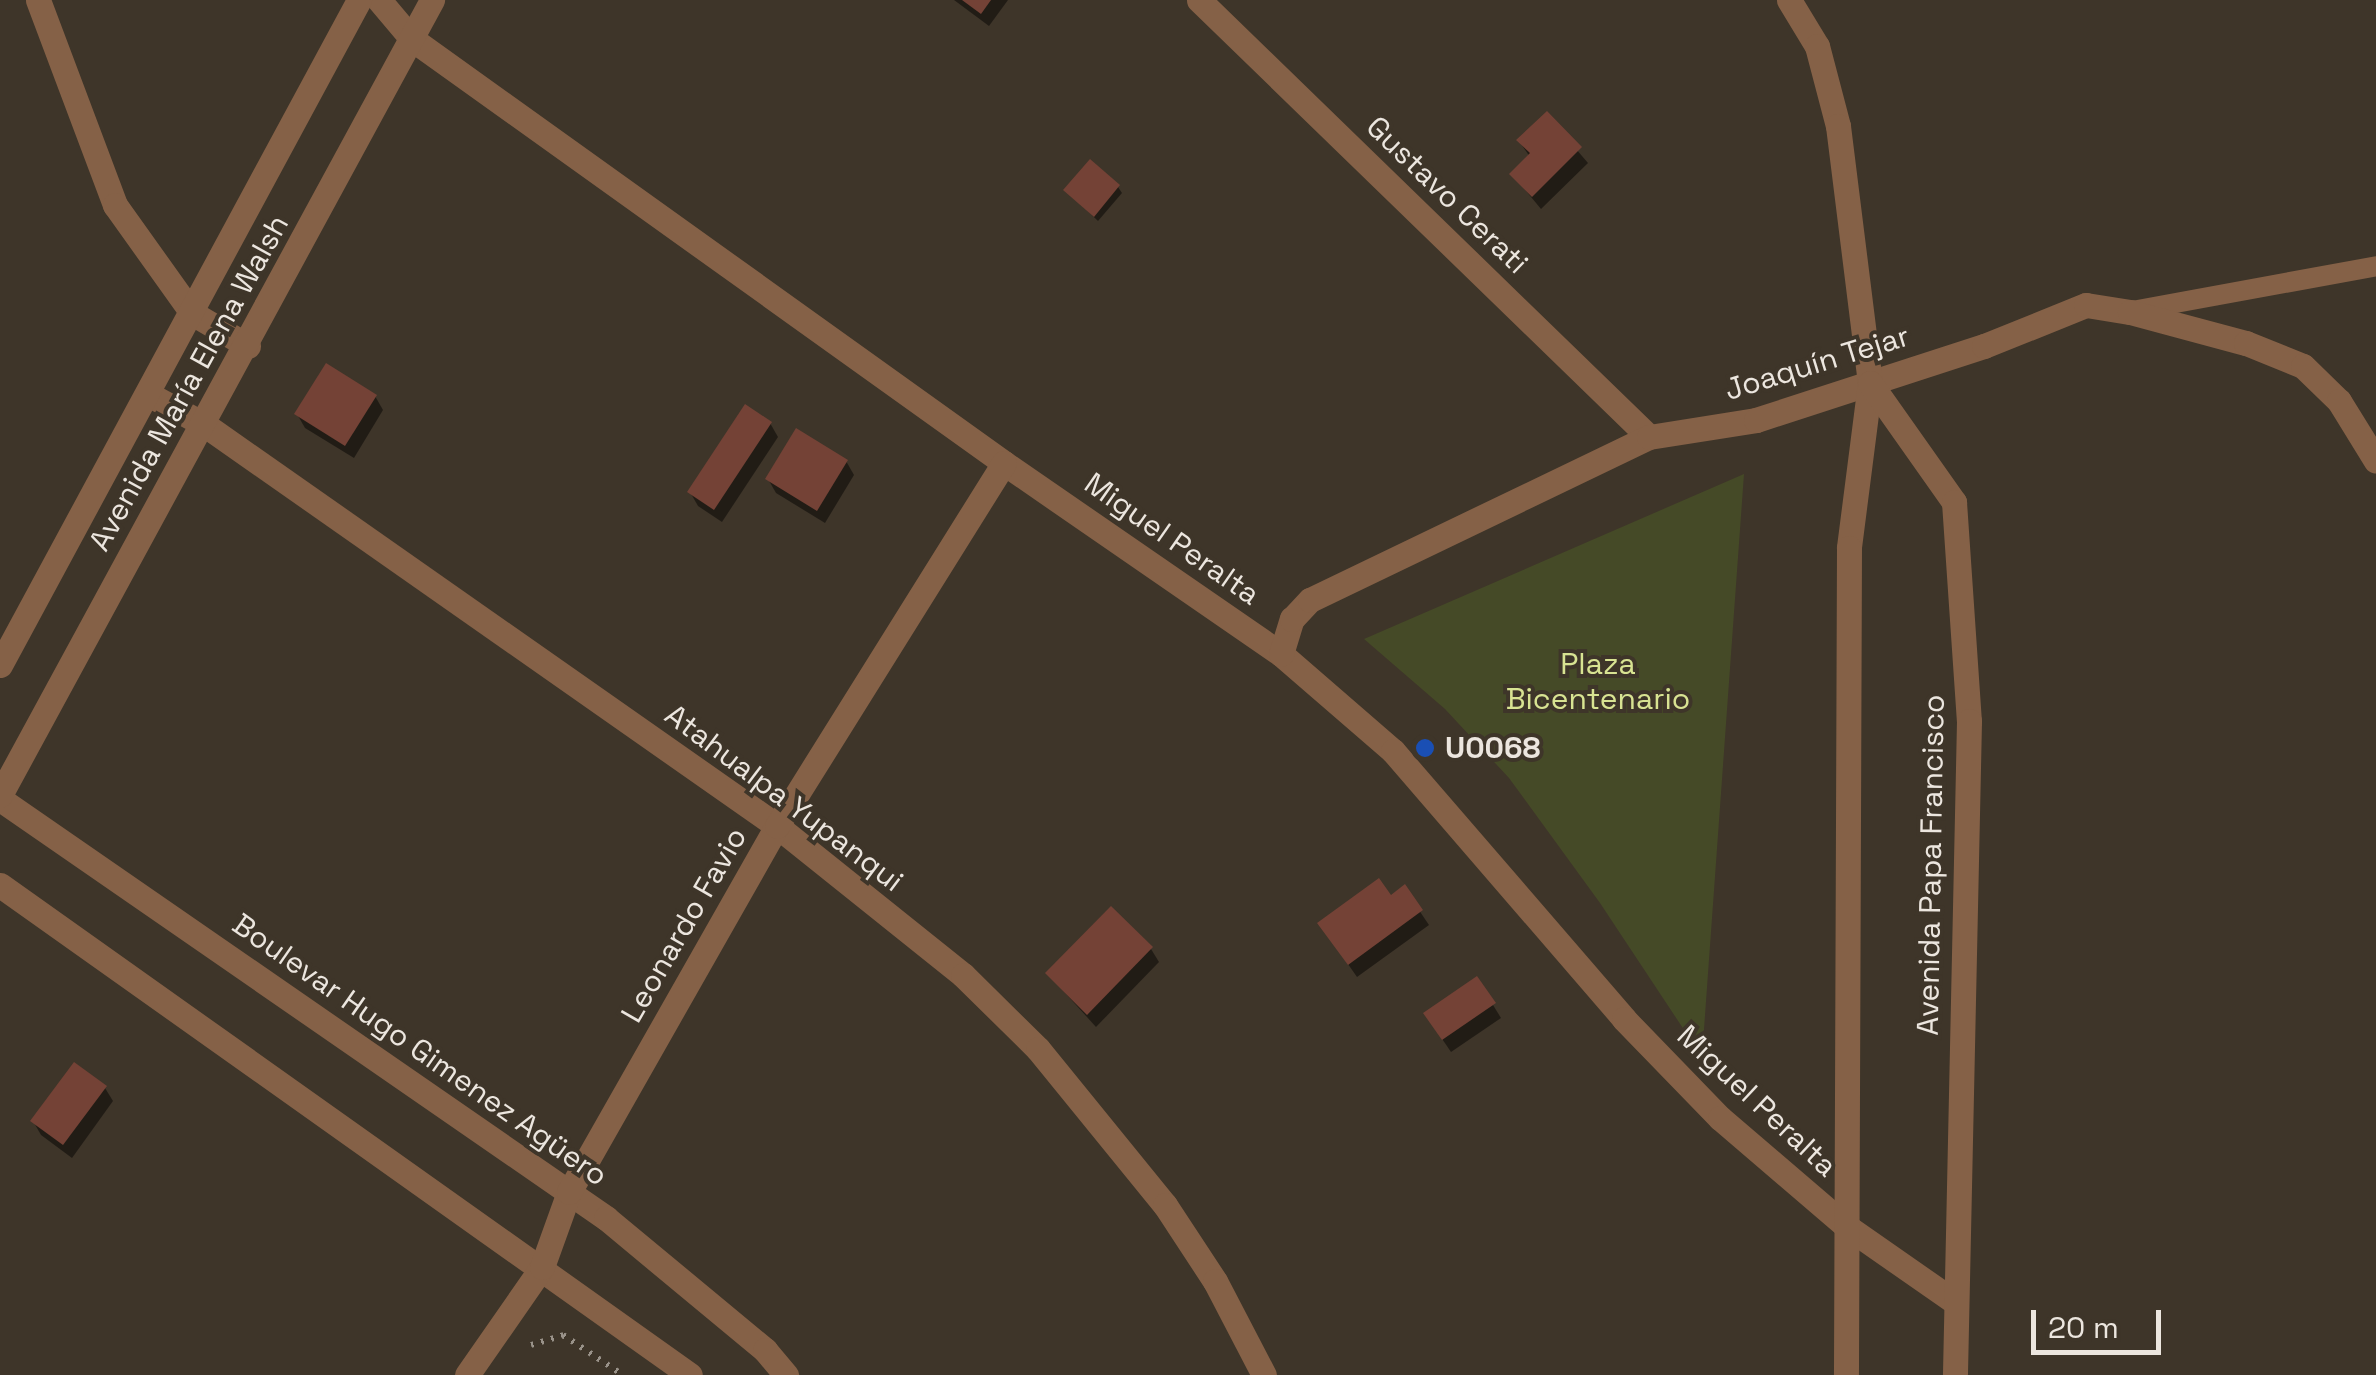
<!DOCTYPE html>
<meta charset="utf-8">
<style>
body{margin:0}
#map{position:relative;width:2376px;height:1375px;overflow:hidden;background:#3e3529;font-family:"Space Grotesk",sans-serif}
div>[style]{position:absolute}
.green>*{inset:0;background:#454a27}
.shadow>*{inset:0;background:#0007}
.building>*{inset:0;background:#744236}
.path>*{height:6px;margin-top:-3px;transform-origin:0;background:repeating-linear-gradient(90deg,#999289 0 2.5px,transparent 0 10.5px)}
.service>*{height:20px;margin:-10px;padding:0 10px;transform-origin:10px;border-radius:10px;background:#856147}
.minor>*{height:25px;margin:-12.5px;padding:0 12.5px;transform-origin:12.5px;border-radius:12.5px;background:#856147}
.tertiary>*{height:25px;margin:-12.5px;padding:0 12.5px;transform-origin:12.5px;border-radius:12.5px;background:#856147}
.dots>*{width:28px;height:28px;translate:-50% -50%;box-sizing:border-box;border:5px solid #3e3529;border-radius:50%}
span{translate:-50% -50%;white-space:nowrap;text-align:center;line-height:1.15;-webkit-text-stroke:8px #3e3529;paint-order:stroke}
.street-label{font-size:30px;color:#ece6df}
.park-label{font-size:30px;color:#d8e392}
.poi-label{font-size:30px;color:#ece6df;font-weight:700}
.left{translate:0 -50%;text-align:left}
.scale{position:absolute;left:2031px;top:1310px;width:130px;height:45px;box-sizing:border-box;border:5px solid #ece6df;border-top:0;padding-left:12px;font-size:30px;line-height:35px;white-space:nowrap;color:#ece6df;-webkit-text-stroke:8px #3e3529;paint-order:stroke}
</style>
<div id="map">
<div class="green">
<div style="clip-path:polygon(1744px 474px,1702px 1057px,1600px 903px,1509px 778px,1445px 709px,1364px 639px)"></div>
</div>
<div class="shadow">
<div style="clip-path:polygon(954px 0,1008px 0,989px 26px)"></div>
<div style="clip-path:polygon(1546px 114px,1588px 163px,1541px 209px,1512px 174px,1530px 157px,1519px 141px)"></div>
<div style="clip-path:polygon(1118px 187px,1122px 193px,1098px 221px,1066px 190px)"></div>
<div style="clip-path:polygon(375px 396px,383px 410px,354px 458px,305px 428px,297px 414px)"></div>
<div style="clip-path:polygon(770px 423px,778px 437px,722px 522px,698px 506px,690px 492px)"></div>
<div style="clip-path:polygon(846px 461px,854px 475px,825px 523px,776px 493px,768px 479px)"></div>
<div style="clip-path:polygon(1404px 888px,1429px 925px,1357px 977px,1320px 924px,1390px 898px)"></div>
<div style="clip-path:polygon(1151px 949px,1159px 962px,1096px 1027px,1048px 974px)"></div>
<div style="clip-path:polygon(1493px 1005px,1501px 1018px,1451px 1052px,1434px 1027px)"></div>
<div style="clip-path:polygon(105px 1088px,113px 1101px,72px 1158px,41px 1135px,33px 1121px)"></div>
</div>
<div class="building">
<div style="clip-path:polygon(962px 0,991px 0,981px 14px)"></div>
<div style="clip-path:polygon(1547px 111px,1582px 147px,1532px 197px,1509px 174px,1530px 153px,1516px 140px)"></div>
<div style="clip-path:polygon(1090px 159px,1120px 185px,1094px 217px,1063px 190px)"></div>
<div style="clip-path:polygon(326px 363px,377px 395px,345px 446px,294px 414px)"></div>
<div style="clip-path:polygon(745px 404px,772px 422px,714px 510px,687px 492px)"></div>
<div style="clip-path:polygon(796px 428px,848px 460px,817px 511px,765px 479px)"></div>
<div style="clip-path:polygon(1379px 878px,1391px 895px,1405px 884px,1423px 910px,1348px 965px,1317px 923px)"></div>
<div style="clip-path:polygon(1111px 906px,1153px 947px,1087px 1015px,1045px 973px)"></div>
<div style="clip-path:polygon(1477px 976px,1496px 1003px,1442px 1040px,1423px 1013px)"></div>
<div style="clip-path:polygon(74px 1062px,107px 1086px,63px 1145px,30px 1121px)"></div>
</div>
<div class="path">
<div style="left:531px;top:1345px;width:34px;rotate:-17deg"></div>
<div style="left:563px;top:1335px;width:72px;rotate:33.7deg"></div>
</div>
<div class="service">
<div style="left:2132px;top:311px;width:248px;rotate:-10.4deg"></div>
</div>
<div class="minor">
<div style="left:38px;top:0;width:219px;rotate:69.4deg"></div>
<div style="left:115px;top:205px;width:133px;rotate:54.5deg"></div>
<div style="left:192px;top:313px;width:65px;rotate:30.5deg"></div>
<div style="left:379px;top:0;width:51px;rotate:49.8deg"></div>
<div style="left:412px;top:39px;width:728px;rotate:35.61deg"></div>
<div style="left:1004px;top:463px;width:336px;rotate:34.6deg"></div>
<div style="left:1281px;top:654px;width:148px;rotate:40.9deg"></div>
<div style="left:1393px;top:751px;width:354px;rotate:49.2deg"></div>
<div style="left:1624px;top:1019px;width:138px;rotate:45.9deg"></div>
<div style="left:1720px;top:1118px;width:166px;rotate:40.6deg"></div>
<div style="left:1846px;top:1226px;width:133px;rotate:34.9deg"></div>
<div style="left:1199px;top:0;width:627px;rotate:44.16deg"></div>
<div style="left:148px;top:394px;width:65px;rotate:28.5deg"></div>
<div style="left:205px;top:425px;width:699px;rotate:35.03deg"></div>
<div style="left:777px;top:826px;width:238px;rotate:38.7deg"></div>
<div style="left:963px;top:975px;width:105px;rotate:44.6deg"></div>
<div style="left:1038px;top:1049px;width:201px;rotate:50.9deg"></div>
<div style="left:1165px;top:1205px;width:91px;rotate:56.7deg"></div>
<div style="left:1215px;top:1281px;width:106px;rotate:62.5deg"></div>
<div style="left:1281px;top:654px;width:37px;rotate:-73deg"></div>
<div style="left:1292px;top:619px;width:26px;rotate:-47deg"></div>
<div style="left:1310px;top:600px;width:376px;rotate:-25.7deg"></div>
<div style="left:1649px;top:437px;width:108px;rotate:-9deg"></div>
<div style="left:1756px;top:420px;width:240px;rotate:-18deg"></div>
<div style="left:1984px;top:346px;width:110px;rotate:-21.9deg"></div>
<div style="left:2086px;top:305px;width:45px;rotate:9deg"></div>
<div style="left:2130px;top:312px;width:120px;rotate:15deg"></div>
<div style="left:2246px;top:343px;width:61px;rotate:22deg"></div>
<div style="left:2303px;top:366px;width:50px;rotate:44.2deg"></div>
<div style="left:2339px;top:401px;width:70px;rotate:58.3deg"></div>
<div style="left:0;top:799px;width:737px;rotate:34.66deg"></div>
<div style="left:606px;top:1218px;width:207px;rotate:39.7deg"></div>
<div style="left:765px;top:1350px;width:33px;rotate:50deg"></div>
<div style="left:0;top:885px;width:846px;rotate:35.38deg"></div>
<div style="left:467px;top:1375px;width:131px;rotate:-55.2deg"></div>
<div style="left:542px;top:1267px;width:80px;rotate:-70.2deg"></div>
<div style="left:569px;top:1192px;width:421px;rotate:-60.4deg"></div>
<div style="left:777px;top:826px;width:428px;rotate:-58deg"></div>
</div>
<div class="tertiary">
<div style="left:1789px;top:0;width:54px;rotate:58.7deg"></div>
<div style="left:1817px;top:46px;width:83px;rotate:75.3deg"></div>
<div style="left:1838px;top:126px;width:259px;rotate:82.9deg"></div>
<div style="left:1870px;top:383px;width:166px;rotate:97.3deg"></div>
<div style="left:1849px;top:548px;width:827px;rotate:90.21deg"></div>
<div style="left:1870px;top:383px;width:146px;rotate:54.8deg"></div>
<div style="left:1954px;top:502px;width:220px;rotate:86.1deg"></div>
<div style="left:1969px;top:721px;width:654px;rotate:91.23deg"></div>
<div style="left:0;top:665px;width:756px;rotate:-61.64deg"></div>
<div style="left:0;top:795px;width:905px;rotate:-61.48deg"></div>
</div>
<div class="dots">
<div style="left:1425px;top:748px;background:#1a4fb4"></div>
</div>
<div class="street-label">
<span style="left:1447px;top:195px;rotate:44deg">Gustavo Cerati</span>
<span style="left:1817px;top:363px;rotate:-17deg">Joaquín Tejar</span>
<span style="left:189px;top:383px;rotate:-61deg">Avenida María Elena Walsh</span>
<span style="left:1172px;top:539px;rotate:35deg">Miguel Peralta</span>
<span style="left:784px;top:798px;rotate:37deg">Atahualpa Yupanqui</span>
<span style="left:1931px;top:865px;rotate:-89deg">Avenida Papa Francisco</span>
<span style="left:684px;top:925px;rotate:-60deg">Leonardo Favio</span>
<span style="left:420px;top:1050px;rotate:35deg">Boulevar Hugo Gimenez Agüero</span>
<span style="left:1757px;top:1101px;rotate:43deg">Miguel Peralta</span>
</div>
<div class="park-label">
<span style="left:1598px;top:681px">Plaza<br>Bicentenario</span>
</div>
<div class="poi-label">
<span class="left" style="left:1445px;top:748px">U0068</span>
</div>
<div class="scale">20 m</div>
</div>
